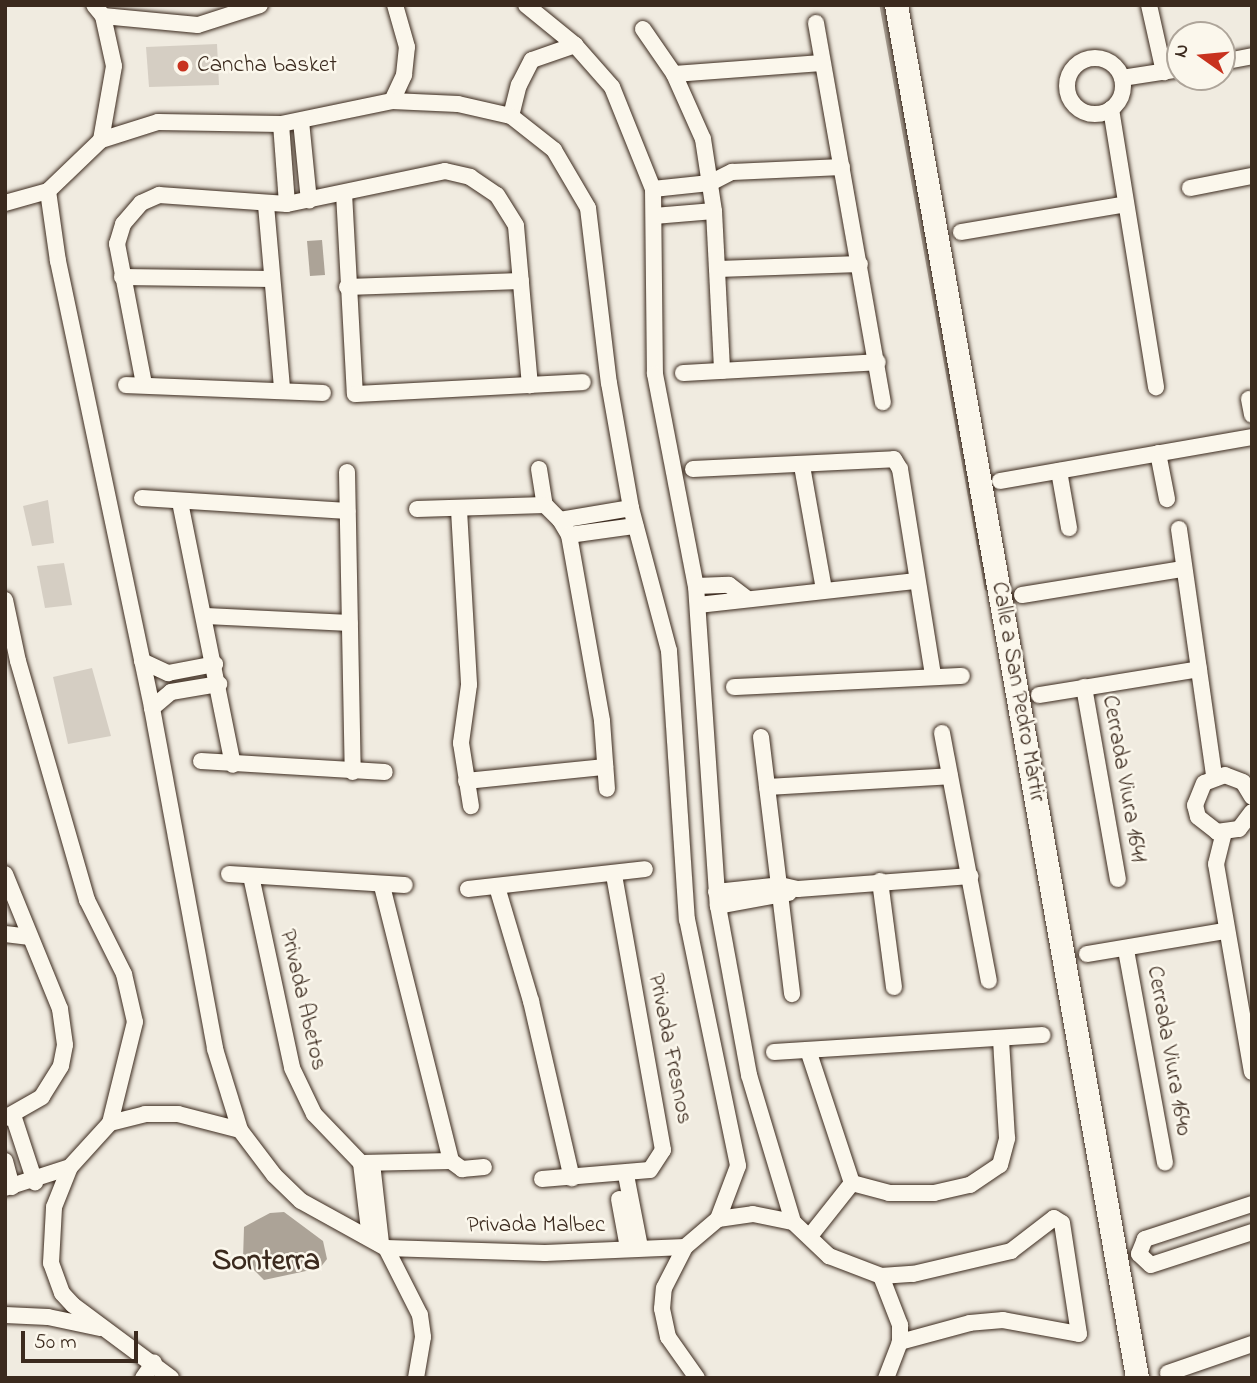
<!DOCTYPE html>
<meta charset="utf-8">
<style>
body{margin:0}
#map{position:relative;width:1257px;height:1383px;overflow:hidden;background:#f0ebe0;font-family:"Indie Flower",sans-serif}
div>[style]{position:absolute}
.green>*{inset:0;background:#d5cec3}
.water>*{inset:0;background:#aca397}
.stream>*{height:4.5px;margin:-2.25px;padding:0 2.25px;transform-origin:2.25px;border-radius:2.25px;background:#aca397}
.roads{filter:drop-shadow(0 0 2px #3b2a1e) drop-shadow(0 0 2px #3b2a1e)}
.street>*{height:16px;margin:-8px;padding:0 8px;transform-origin:8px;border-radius:8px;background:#fbf7ec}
.street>.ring{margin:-8px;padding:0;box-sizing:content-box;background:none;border:16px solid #fbf7ec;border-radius:50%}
.secondary>*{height:23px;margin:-11.5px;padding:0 11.5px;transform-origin:11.5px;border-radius:11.5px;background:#fbf7ec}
.dots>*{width:19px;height:19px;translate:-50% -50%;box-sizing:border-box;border:4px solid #fbf7ec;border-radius:50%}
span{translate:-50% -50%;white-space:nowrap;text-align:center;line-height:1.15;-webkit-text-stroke:5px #fbf7ec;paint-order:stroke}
.poi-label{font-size:23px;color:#3b2a1e}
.left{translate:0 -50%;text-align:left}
.street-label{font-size:23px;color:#3b2a1e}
.district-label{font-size:30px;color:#3b2a1e;font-weight:700}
.frame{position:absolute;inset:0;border:7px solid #3b2a1e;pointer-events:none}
.north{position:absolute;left:1166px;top:21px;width:70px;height:70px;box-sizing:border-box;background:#fbf7ec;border:2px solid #aea59a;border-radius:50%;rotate:285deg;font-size:19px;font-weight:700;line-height:28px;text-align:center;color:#3b2a1e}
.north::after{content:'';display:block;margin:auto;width:24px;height:32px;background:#c8321e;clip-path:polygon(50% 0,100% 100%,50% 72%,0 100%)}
.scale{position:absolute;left:21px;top:1331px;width:117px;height:32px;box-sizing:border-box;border:4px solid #3b2a1e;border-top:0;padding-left:9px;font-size:21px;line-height:24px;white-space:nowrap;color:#3b2a1e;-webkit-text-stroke:5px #fbf7ec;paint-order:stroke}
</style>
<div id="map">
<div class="green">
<div style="clip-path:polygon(217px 44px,219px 85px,149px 87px,146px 47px)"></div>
<div style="clip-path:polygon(48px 500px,54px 543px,32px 546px,23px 506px)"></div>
<div style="clip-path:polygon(64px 563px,72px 605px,45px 608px,37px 566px)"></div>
<div style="clip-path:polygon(92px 668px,111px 736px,68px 744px,53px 677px)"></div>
</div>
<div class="water">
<div style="clip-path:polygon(322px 240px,325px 275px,310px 276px,307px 241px)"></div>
<div style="clip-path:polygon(284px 1212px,323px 1241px,327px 1259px,320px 1268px,264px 1280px,243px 1259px,244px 1227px,270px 1213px)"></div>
</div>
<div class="stream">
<div style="left:882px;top:5px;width:592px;rotate:79.79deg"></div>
</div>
<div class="roads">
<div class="street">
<div style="left:526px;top:5px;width:63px;rotate:39.2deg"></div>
<div style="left:575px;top:45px;width:56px;rotate:48.6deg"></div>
<div style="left:612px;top:87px;width:110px;rotate:68.1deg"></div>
<div style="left:653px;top:189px;width:185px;rotate:89.4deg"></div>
<div style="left:655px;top:374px;width:216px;rotate:79.1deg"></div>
<div style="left:696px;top:586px;width:321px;rotate:86.1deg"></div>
<div style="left:718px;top:906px;width:172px;rotate:79.6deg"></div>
<div style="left:749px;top:1075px;width:153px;rotate:73.3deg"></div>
<div style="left:1149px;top:5px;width:69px;rotate:77.4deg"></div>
<div style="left:103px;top:16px;width:95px;rotate:5.4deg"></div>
<div style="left:198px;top:25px;width:65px;rotate:-17.9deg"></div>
<div style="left:816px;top:23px;width:385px;rotate:80deg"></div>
<div style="left:643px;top:29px;width:55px;rotate:55.4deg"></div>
<div style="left:674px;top:74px;width:71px;rotate:66deg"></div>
<div style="left:703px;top:139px;width:73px;rotate:81.3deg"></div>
<div style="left:714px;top:211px;width:160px;rotate:87.1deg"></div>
<div class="ring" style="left:1067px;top:58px;width:40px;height:40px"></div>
<div style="left:1222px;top:62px;width:31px;rotate:-11deg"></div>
<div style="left:674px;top:74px;width:148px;rotate:-4.3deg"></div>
<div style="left:1122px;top:78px;width:59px;rotate:-8.8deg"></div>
<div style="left:392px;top:101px;width:29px;rotate:-65deg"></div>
<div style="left:404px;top:75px;width:28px;rotate:-84deg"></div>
<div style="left:407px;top:47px;width:44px;rotate:-105.9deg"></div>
<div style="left:1111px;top:109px;width:282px;rotate:80.8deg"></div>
<div style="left:511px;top:116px;width:32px;rotate:-76deg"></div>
<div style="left:519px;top:85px;width:28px;rotate:-63deg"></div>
<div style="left:532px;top:60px;width:46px;rotate:-19.2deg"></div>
<div style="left:301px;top:121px;width:80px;rotate:84.3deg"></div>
<div style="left:281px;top:124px;width:80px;rotate:85.7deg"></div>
<div style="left:101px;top:140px;width:60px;rotate:-17.5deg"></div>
<div style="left:158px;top:122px;width:123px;rotate:0.9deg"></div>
<div style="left:281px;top:124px;width:113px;rotate:-11.7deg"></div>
<div style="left:392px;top:101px;width:66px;rotate:2.6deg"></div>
<div style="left:458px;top:104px;width:54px;rotate:12.8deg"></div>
<div style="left:511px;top:116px;width:55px;rotate:38.3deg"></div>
<div style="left:554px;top:150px;width:67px;rotate:59.6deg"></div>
<div style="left:588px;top:208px;width:176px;rotate:83.2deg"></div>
<div style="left:609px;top:383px;width:127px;rotate:80deg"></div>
<div style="left:631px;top:508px;width:148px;rotate:75.1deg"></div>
<div style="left:669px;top:651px;width:269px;rotate:86.2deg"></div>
<div style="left:687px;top:919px;width:252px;rotate:78.3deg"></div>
<div style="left:738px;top:1166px;width:57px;rotate:110.7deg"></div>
<div style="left:1190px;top:188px;width:63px;rotate:-11deg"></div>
<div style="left:653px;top:189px;width:57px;rotate:-6deg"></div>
<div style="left:710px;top:183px;width:25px;rotate:-27deg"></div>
<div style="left:732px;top:172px;width:110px;rotate:-2.6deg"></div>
<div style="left:48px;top:191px;width:71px;rotate:81.9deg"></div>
<div style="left:58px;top:261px;width:457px;rotate:78.1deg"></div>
<div style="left:152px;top:708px;width:347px;rotate:79.5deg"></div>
<div style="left:215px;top:1049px;width:85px;rotate:72.8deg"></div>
<div style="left:344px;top:193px;width:201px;rotate:86.9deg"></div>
<div style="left:355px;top:394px;width:228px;rotate:-3deg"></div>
<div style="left:5px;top:203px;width:45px;rotate:-15.6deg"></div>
<div style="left:48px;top:191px;width:74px;rotate:-43.9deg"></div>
<div style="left:101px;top:140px;width:75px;rotate:-80deg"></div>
<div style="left:114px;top:66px;width:51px;rotate:-102.4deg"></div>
<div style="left:103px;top:16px;width:14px;rotate:-129deg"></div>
<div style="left:266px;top:205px;width:184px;rotate:85deg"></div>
<div style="left:654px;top:216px;width:60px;rotate:-4.8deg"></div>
<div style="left:961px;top:232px;width:167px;rotate:-9.6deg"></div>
<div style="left:718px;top:269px;width:142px;rotate:-2deg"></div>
<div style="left:122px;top:277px;width:150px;rotate:0.8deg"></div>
<div style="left:347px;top:287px;width:174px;rotate:-2deg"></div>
<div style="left:683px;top:373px;width:195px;rotate:-3.2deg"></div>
<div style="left:144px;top:384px;width:143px;rotate:-100.9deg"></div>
<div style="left:117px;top:244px;width:21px;rotate:-73deg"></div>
<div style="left:123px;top:224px;width:28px;rotate:-49deg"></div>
<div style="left:141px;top:203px;width:20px;rotate:-24deg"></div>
<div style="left:159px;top:195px;width:128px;rotate:4deg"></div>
<div style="left:287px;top:204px;width:161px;rotate:-11.8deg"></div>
<div style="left:445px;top:171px;width:26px;rotate:13deg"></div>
<div style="left:470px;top:177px;width:32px;rotate:34deg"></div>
<div style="left:497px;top:195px;width:36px;rotate:58deg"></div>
<div style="left:516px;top:226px;width:160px;rotate:85deg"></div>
<div style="left:126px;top:385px;width:197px;rotate:2.3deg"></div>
<div style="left:1249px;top:399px;width:16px;rotate:79deg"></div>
<div style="left:1158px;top:453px;width:47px;rotate:78.9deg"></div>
<div style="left:802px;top:466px;width:126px;rotate:79.9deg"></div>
<div style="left:539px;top:469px;width:36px;rotate:81deg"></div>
<div style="left:693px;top:469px;width:201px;rotate:-2.8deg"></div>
<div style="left:894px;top:459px;width:12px;rotate:59deg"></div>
<div style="left:900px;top:469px;width:208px;rotate:80.9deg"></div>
<div style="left:1059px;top:471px;width:58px;rotate:80deg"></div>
<div style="left:347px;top:472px;width:300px;rotate:88.9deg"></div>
<div style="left:1000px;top:481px;width:256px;rotate:-9.9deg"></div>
<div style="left:142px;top:498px;width:206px;rotate:3.6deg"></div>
<div style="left:180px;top:502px;width:268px;rotate:78.6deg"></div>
<div style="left:417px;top:509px;width:128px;rotate:-1.8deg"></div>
<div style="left:545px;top:505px;width:21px;rotate:45deg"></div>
<div style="left:560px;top:520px;width:17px;rotate:59deg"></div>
<div style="left:569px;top:535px;width:189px;rotate:79.9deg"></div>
<div style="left:602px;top:721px;width:68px;rotate:85.8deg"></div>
<div style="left:459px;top:510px;width:175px;rotate:86.7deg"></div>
<div style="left:469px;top:685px;width:59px;rotate:97.9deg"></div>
<div style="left:461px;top:743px;width:64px;rotate:81deg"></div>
<div style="left:560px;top:520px;width:72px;rotate:-9.6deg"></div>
<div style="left:1179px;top:529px;width:249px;rotate:81.9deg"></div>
<div style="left:569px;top:535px;width:67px;rotate:-7.8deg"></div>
<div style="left:696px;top:586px;width:33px;rotate:-2deg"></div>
<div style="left:729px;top:585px;width:21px;rotate:37deg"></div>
<div style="left:1022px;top:595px;width:163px;rotate:-9.2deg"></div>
<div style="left:5px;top:600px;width:62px;rotate:78deg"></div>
<div style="left:18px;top:661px;width:249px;rotate:73.9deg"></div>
<div style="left:87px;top:900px;width:83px;rotate:63.4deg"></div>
<div style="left:124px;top:974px;width:49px;rotate:77.1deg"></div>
<div style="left:135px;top:1022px;width:104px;rotate:103.9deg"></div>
<div style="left:698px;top:605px;width:220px;rotate:-6.3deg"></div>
<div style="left:206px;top:616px;width:144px;rotate:2.8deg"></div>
<div style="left:142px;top:661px;width:29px;rotate:25deg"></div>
<div style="left:168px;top:673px;width:48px;rotate:-10.8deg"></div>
<div style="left:734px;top:687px;width:228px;rotate:-2.8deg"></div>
<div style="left:1084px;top:687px;width:195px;rotate:80deg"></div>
<div style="left:1039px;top:695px;width:162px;rotate:-9.2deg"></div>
<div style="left:152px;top:708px;width:25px;rotate:-40deg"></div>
<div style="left:171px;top:692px;width:49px;rotate:-9.5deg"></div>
<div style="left:942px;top:733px;width:252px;rotate:79.3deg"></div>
<div style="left:761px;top:737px;width:259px;rotate:83.1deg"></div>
<div style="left:201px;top:761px;width:184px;rotate:3.4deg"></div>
<div style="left:466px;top:781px;width:140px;rotate:-5.8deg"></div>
<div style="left:767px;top:787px;width:183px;rotate:-3.4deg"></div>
<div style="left:1252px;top:797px;width:17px;rotate:-121deg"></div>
<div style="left:1243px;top:782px;width:19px;rotate:-159deg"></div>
<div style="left:1225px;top:775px;width:22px;rotate:159deg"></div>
<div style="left:1204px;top:783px;width:24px;rotate:112deg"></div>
<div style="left:1195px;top:805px;width:12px;rotate:76deg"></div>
<div style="left:1198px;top:817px;width:24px;rotate:38deg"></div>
<div style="left:1217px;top:832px;width:22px;rotate:-8deg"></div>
<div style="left:1239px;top:829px;width:21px;rotate:-53deg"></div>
<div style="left:1224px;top:832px;width:33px;rotate:104deg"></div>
<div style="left:1216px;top:864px;width:211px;rotate:80.2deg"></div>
<div style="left:5px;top:874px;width:146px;rotate:67.8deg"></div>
<div style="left:60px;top:1009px;width:36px;rotate:82deg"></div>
<div style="left:65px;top:1045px;width:21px;rotate:101deg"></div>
<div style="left:61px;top:1066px;width:36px;rotate:122deg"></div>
<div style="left:42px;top:1097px;width:43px;rotate:150.4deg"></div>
<div style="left:229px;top:874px;width:176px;rotate:3.6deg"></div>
<div style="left:251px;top:876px;width:196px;rotate:77.9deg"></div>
<div style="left:292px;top:1068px;width:51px;rotate:64.4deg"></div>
<div style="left:314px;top:1114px;width:68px;rotate:46.2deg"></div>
<div style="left:361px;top:1163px;width:76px;rotate:83.2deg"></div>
<div style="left:880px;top:881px;width:107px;rotate:82.5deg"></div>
<div style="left:382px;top:886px;width:284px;rotate:75.9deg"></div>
<div style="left:497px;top:887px;width:119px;rotate:73.4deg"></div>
<div style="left:531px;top:1001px;width:182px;rotate:77deg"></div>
<div style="left:468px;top:889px;width:178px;rotate:-6.4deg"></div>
<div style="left:716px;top:892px;width:64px;rotate:-6.2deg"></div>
<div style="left:780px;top:885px;width:18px;rotate:13deg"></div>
<div style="left:798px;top:889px;width:173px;rotate:-4.3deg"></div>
<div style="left:718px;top:906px;width:72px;rotate:-10.4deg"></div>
<div style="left:5px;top:934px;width:23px;rotate:7deg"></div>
<div style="left:1126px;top:950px;width:216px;rotate:79.6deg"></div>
<div style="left:1087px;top:954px;width:139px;rotate:-9.5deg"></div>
<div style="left:808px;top:1050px;width:140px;rotate:71.7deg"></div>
<div style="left:774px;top:1052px;width:269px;rotate:-3.6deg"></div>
<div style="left:13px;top:1115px;width:71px;rotate:71.8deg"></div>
<div style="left:5px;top:1161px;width:27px;rotate:75deg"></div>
<div style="left:361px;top:1163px;width:90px;rotate:-1.3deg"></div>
<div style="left:451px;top:1161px;width:14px;rotate:36deg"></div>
<div style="left:462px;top:1169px;width:22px;rotate:-5deg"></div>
<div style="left:372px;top:1163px;width:81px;rotate:83.6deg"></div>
<div style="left:626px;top:1175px;width:73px;rotate:79deg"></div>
<div style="left:542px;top:1179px;width:108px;rotate:-4.8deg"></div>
<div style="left:650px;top:1170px;width:24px;rotate:-57deg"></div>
<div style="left:663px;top:1150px;width:278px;rotate:-100.1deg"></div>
<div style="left:852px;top:1183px;width:38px;rotate:15deg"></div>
<div style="left:889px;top:1193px;width:45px"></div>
<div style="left:934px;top:1193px;width:37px;rotate:-13deg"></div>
<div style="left:970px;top:1185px;width:36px;rotate:-34deg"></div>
<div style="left:1000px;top:1165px;width:28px;rotate:-75deg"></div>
<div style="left:1007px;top:1138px;width:98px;rotate:-93.5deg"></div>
<div style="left:5px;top:1188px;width:68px;rotate:-17.9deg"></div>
<div style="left:619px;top:1199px;width:50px;rotate:79.6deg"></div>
<div style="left:1252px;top:1204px;width:113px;rotate:161.9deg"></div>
<div style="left:1145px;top:1239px;width:16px;rotate:112deg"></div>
<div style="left:1139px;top:1254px;width:16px;rotate:43deg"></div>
<div style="left:1151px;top:1265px;width:106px;rotate:-18.1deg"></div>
<div style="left:810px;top:1236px;width:68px;rotate:-51.6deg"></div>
<div style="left:386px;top:1248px;width:159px;rotate:1.8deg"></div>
<div style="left:545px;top:1253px;width:140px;rotate:-2.5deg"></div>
<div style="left:881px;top:1276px;width:32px;rotate:-4deg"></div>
<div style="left:913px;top:1274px;width:101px;rotate:-13.2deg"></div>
<div style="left:1011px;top:1251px;width:54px;rotate:-37.5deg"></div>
<div style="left:1054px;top:1218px;width:9px;rotate:32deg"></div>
<div style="left:1062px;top:1223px;width:112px;rotate:81.3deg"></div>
<div style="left:1079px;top:1334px;width:77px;rotate:-169.6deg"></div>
<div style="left:1003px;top:1320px;width:33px;rotate:175deg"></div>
<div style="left:970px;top:1323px;width:73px;rotate:164.8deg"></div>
<div style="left:5px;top:1315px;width:43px;rotate:2.7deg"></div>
<div style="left:48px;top:1317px;width:53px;rotate:11.9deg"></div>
<div style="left:1168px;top:1373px;width:89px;rotate:-19deg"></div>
<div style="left:143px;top:1378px;width:19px;rotate:-55deg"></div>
<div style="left:171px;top:1378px;width:122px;rotate:-143.3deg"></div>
<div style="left:73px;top:1305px;width:16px;rotate:-133deg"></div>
<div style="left:62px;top:1293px;width:32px;rotate:-110deg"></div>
<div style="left:51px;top:1263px;width:56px;rotate:-86.9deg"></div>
<div style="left:54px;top:1207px;width:43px;rotate:-68.2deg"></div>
<div style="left:70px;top:1167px;width:59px;rotate:-47.7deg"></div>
<div style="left:110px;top:1123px;width:36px;rotate:-14deg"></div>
<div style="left:145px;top:1114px;width:33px"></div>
<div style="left:178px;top:1114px;width:64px;rotate:14.5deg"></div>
<div style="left:240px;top:1130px;width:56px;rotate:52.9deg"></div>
<div style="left:274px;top:1175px;width:37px;rotate:44deg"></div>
<div style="left:301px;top:1201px;width:97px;rotate:28.9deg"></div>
<div style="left:386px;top:1248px;width:75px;rotate:63.1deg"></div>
<div style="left:420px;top:1315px;width:22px;rotate:82deg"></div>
<div style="left:423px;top:1337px;width:42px;rotate:99.7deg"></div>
<div style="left:697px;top:1378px;width:50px;rotate:-125.3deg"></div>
<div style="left:668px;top:1337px;width:29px;rotate:-102deg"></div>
<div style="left:662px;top:1309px;width:21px;rotate:-85deg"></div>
<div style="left:664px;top:1288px;width:46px;rotate:-62.9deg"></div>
<div style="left:685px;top:1247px;width:43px;rotate:-40.3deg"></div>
<div style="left:718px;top:1219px;width:35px;rotate:-8deg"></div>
<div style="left:753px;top:1214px;width:41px;rotate:11.3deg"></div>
<div style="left:793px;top:1222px;width:50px;rotate:43.4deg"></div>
<div style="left:829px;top:1256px;width:56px;rotate:21deg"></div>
<div style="left:881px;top:1276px;width:53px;rotate:68.8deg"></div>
<div style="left:900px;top:1325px;width:17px;rotate:90deg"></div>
<div style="left:900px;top:1342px;width:39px;rotate:111deg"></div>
</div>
<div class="secondary">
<div style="left:896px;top:5px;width:1394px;rotate:80.04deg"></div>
</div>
</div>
<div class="dots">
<div style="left:183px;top:66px;background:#c8321e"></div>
</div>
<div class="poi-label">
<span class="left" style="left:197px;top:66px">Cancha basket</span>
</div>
<div class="street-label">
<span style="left:1017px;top:692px;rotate:80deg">Calle a San Pedro Mártir</span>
<span style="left:1123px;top:779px;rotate:80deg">Cerrada Viura 1641</span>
<span style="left:302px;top:1000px;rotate:77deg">Privada Abetos</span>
<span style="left:669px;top:1049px;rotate:79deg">Privada Fresnos</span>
<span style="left:1168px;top:1051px;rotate:80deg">Cerrada Viura 1640</span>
<span style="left:536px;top:1226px">Privada Malbec</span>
</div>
<div class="district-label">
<span style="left:266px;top:1262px">Sonterra</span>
</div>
<div class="frame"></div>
<div class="north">N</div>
<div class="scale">50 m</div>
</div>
